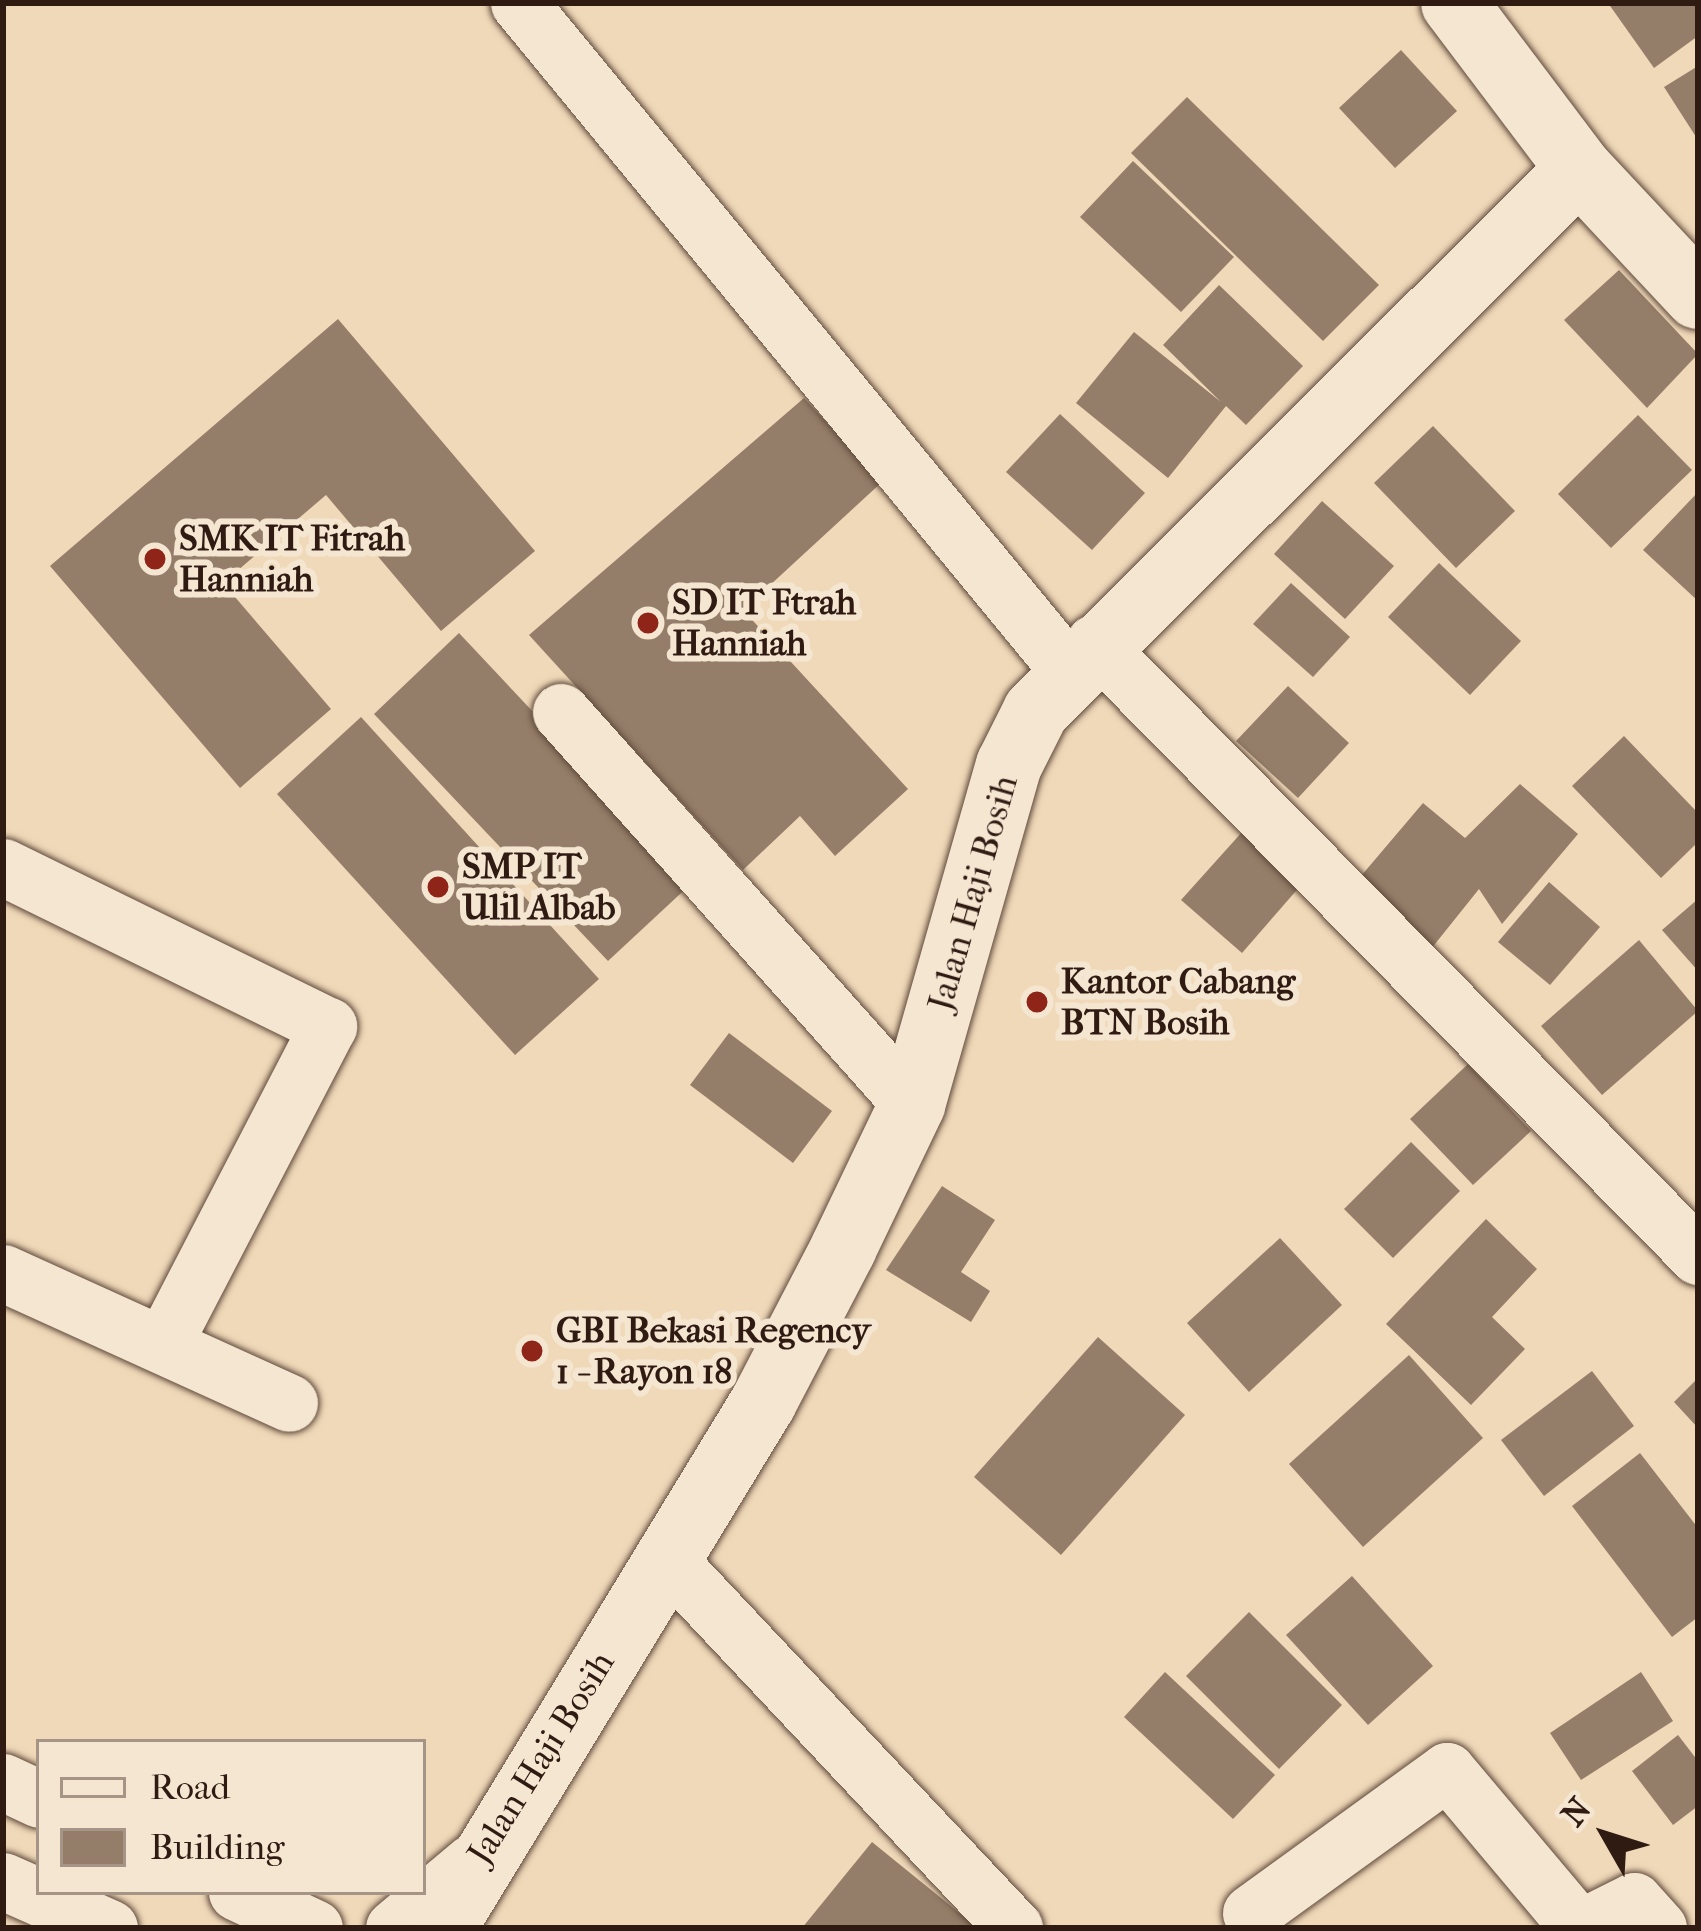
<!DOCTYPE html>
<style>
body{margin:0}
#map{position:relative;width:1701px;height:1931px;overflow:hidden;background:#f0d9b9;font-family:"IM FELL French Canon",serif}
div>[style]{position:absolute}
.building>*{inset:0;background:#947e69}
.roads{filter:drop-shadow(0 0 3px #604a3c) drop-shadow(0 0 3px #604a3c)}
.street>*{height:57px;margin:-28.5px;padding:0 28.5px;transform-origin:28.5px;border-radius:28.5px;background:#f5e6d2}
.secondary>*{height:66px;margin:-33px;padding:0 33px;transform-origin:33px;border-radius:33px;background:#f5e6d2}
.dots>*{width:33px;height:33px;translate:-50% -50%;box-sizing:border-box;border:6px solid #f5e6d2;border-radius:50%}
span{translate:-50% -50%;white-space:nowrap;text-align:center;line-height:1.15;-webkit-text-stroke:12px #f5e6d2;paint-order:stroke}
.poi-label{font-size:36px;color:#301b13;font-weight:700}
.left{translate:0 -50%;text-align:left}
.street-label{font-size:36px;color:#301b13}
.frame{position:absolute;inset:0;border:6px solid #301b13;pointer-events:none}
.legend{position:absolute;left:36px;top:1739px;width:390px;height:156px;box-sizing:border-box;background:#f5e6d2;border:3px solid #a69586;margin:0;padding:15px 21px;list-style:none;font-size:36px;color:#301b13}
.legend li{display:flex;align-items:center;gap:24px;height:60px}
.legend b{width:60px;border:3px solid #a69586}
.north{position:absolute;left:1545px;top:1775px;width:120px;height:120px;-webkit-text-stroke:9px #f5e6d2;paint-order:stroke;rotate:309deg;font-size:33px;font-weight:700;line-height:48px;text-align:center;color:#301b13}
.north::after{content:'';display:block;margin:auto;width:42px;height:54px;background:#301b13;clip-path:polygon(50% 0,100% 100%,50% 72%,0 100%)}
</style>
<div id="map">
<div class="building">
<div style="clip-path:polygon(1608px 3px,1698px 3px,1698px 36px,1654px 68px)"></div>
<div style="clip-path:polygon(1401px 50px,1457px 111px,1395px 168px,1339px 108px)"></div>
<div style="clip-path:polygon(1698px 66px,1698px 140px,1664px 87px)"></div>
<div style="clip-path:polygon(1187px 97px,1379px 285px,1323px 341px,1131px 153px)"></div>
<div style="clip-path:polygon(1133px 161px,1234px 257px,1181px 312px,1080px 217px)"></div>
<div style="clip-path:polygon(1619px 270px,1698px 354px,1647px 408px,1564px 320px)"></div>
<div style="clip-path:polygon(1219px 285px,1303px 366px,1246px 425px,1226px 406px,1168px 478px,1076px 403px,1134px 332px,1221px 402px,1163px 345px)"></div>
<div style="clip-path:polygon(338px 319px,535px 551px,441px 631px,326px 495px,223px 583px,331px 709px,240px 788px,50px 566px)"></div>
<div style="clip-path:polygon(804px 398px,882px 482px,743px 610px,908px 789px,835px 856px,800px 816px,743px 870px,529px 635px)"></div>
<div style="clip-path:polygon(1060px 414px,1145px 493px,1092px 550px,1006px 472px)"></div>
<div style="clip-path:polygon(1638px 415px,1692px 470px,1611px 548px,1558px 494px)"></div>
<div style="clip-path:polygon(1433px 426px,1515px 511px,1456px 568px,1374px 483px)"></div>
<div style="clip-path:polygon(1698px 492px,1698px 601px,1643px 550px)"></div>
<div style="clip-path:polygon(1322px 501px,1394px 566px,1345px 619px,1274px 554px)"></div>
<div style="clip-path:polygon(1439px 563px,1521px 641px,1470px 695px,1388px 617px)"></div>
<div style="clip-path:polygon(1291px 583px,1350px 637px,1313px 677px,1253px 624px)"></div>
<div style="clip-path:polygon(459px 633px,693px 882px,608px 961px,374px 714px)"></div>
<div style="clip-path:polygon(1288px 686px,1349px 743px,1298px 798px,1236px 741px)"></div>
<div style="clip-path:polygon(361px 717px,599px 979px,515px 1055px,277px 794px)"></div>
<div style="clip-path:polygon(1624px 736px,1698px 813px,1698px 842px,1661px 878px,1572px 786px)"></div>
<div style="clip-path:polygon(1520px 784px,1578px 834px,1502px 924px,1479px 889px,1427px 954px,1350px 889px,1423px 803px,1465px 838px)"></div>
<div style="clip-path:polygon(1243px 831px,1302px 884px,1242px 953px,1181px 900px)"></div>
<div style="clip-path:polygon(1549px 882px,1600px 927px,1550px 985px,1498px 942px)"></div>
<div style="clip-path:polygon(1698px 899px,1698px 971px,1662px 930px)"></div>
<div style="clip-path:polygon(1639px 940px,1698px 1011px,1602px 1095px,1541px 1026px)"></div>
<div style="clip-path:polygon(729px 1033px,832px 1111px,793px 1163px,690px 1085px)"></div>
<div style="clip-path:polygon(1468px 1064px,1531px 1131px,1473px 1185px,1410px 1119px)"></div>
<div style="clip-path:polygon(1411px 1142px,1460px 1191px,1393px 1258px,1344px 1209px)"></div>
<div style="clip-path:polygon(942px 1186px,995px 1220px,961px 1272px,990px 1291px,971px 1322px,886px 1270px)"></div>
<div style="clip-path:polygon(1486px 1219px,1537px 1269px,1492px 1317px,1525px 1349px,1471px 1405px,1386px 1324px)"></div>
<div style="clip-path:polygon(1280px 1238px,1342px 1305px,1249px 1392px,1187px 1323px)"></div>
<div style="clip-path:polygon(1098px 1337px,1185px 1415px,1061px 1555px,974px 1477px)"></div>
<div style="clip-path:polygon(1409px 1355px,1483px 1438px,1363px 1547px,1289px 1464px)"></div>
<div style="clip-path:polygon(1592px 1371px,1634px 1426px,1544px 1496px,1501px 1440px)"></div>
<div style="clip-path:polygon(1698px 1378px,1698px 1428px,1674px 1402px)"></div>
<div style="clip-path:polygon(1640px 1453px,1698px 1528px,1698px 1617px,1672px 1637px,1572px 1506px)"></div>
<div style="clip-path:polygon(1352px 1576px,1433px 1666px,1368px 1725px,1286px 1635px)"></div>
<div style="clip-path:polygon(1249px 1612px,1342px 1705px,1279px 1769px,1186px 1676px)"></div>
<div style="clip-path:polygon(1165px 1672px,1275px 1775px,1233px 1819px,1124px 1717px)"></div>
<div style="clip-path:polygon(1641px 1672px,1673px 1721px,1581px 1780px,1550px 1733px)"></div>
<div style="clip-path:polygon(1678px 1735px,1698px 1761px,1698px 1806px,1673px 1825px,1632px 1771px)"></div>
<div style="clip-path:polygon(872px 1842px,978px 1928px,802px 1928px)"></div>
</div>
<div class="roads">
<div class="street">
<div style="left:519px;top:3px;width:865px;rotate:50.53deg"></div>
<div style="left:1094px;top:643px;width:861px;rotate:45.42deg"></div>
<div style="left:561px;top:712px;width:527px;rotate:48.23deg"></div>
<div style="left:3px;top:867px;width:362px;rotate:26.1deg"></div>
<div style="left:328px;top:1026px;width:357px;rotate:117.4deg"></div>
<div style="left:3px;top:1273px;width:314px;rotate:24.4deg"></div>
<div style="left:667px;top:1559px;width:507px;rotate:46.76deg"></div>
<div style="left:3px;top:1782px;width:40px;rotate:25deg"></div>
<div style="left:3px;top:1881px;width:116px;rotate:23.9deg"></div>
<div style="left:237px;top:1892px;width:85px;rotate:25.1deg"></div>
<div style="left:1251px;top:1913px;width:242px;rotate:-35.9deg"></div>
<div style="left:1447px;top:1771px;width:205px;rotate:49.9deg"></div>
<div style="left:394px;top:1928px;width:103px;rotate:-39.9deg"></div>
<div style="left:1580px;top:1928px;width:60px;rotate:-26.6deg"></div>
<div style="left:1634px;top:1901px;width:36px;rotate:48deg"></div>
</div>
<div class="secondary">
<div style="left:1454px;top:3px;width:208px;rotate:53deg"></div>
<div style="left:1579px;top:169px;width:174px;rotate:46.9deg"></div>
<div style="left:443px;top:1928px;width:615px;rotate:-58.64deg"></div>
<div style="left:763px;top:1403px;width:174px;rotate:-62.5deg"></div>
<div style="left:843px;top:1249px;width:160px;rotate:-64.4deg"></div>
<div style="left:912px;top:1105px;width:354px;rotate:-74.1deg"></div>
<div style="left:1009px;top:765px;width:60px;rotate:-63.4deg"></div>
<div style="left:1036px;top:711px;width:767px;rotate:-44.95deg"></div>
</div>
</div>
<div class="dots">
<div style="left:155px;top:559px;background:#8f2418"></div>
<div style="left:648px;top:623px;background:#8f2418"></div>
<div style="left:438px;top:887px;background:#8f2418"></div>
<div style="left:1037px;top:1002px;background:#8f2418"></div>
<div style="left:532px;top:1351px;background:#8f2418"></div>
</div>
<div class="poi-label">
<span class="left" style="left:179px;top:559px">SMK IT Fitrah<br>Hanniah</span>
<span class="left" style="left:672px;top:623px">SD IT Ftrah<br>Hanniah</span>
<span class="left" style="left:462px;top:887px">SMP IT<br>Ulil Albab</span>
<span class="left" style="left:1061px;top:1002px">Kantor Cabang<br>BTN Bosih</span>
<span class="left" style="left:556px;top:1351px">GBI Bekasi Regency<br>1 - Rayon 18</span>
</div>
<div class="street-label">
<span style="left:973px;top:893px;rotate:-74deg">Jalan Haji Bosih</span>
<span style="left:541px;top:1758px;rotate:-58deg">Jalan Haji Bosih</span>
</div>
<div class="frame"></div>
<ul class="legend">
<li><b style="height:15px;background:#f5e6d2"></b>Road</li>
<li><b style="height:33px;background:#947e69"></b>Building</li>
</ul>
<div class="north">N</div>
</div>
